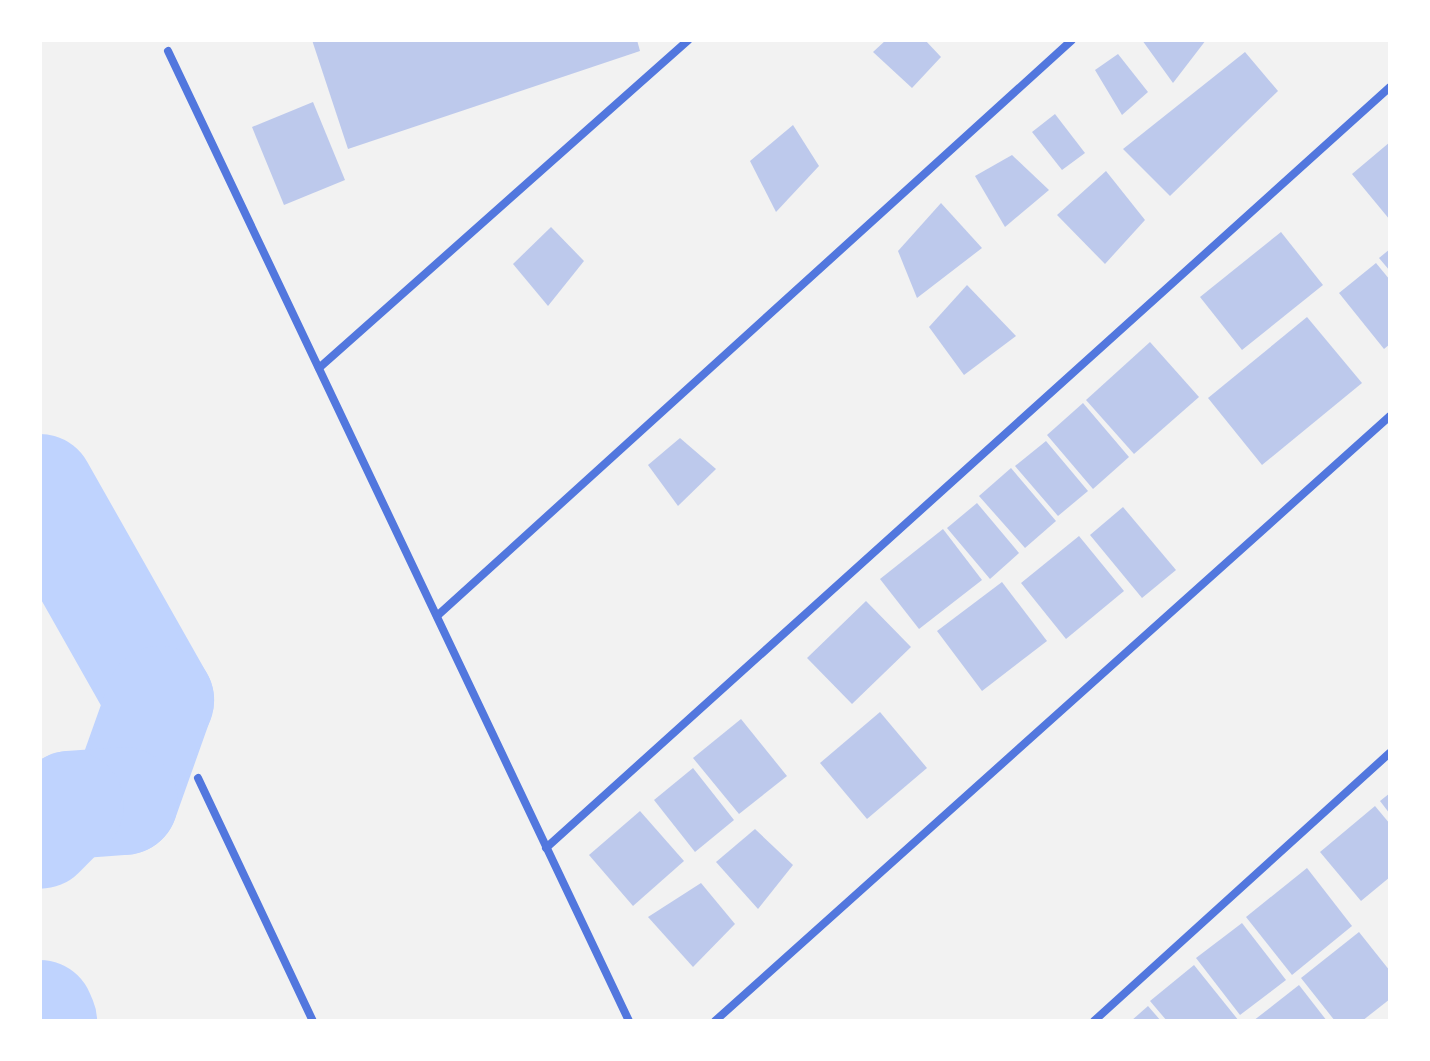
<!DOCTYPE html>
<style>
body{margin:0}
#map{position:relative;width:1430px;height:1061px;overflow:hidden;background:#f2f2f2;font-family:Mulish,sans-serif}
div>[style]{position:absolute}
.river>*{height:108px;margin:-54px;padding:0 54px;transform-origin:54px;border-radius:54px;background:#bfd3fe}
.building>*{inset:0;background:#bdc9ec}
.minor>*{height:8px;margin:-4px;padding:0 4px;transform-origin:4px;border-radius:4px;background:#5277de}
span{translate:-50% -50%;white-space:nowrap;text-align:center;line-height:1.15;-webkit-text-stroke:6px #fff;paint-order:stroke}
.frame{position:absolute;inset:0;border:42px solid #fff;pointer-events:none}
</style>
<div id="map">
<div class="river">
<div style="left:40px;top:488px;width:244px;rotate:60.5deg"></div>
<div style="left:160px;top:700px;width:107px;rotate:109.6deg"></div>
<div style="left:124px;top:801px;width:54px;rotate:175.8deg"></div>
<div style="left:70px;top:805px;width:42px;rotate:135deg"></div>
<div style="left:40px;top:1014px;width:8px;rotate:67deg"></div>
</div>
<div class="building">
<div style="clip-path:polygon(312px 40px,637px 40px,640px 51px,348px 149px)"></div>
<div style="clip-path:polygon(886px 40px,925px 40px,941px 57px,912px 88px,873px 52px)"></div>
<div style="clip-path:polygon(1142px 40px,1206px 40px,1173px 83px)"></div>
<div style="clip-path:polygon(1245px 52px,1278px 91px,1170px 196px,1123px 149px)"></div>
<div style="clip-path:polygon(1118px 54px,1148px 92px,1122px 115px,1095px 70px)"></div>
<div style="clip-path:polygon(313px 102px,345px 180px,284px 205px,252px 127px)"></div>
<div style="clip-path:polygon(1055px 114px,1085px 153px,1062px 170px,1032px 132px)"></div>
<div style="clip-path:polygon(793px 125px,819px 166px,776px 212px,750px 161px)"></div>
<div style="clip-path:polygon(1390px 142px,1390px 220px,1352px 174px)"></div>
<div style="clip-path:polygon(1012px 155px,1049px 190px,1005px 227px,975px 176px)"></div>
<div style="clip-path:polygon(1106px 171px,1145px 220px,1105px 264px,1057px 215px)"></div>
<div style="clip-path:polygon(941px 203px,982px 248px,917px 298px,898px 251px)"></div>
<div style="clip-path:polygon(551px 227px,584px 261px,548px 306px,513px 264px)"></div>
<div style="clip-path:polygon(1281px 232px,1323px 285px,1242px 350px,1200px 297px)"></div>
<div style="clip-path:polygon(1390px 249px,1390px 271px,1379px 258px)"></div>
<div style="clip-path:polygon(1376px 263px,1390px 280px,1390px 344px,1384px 349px,1339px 293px)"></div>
<div style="clip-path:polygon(967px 285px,1016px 336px,964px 375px,929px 327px)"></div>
<div style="clip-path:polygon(1307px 317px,1362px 383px,1262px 465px,1208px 398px)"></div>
<div style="clip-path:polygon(1150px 342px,1199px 397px,1134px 454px,1086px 400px)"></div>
<div style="clip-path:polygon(1083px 403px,1129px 457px,1093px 489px,1047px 435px)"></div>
<div style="clip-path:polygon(680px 438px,716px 469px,678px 506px,648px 465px)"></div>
<div style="clip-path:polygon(1046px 441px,1088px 491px,1058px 516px,1015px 466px)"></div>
<div style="clip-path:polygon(1011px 468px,1056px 521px,1025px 548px,979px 496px)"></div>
<div style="clip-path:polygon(977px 503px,1019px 553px,990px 579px,947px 528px)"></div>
<div style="clip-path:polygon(1123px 507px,1176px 570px,1142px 598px,1090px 535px)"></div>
<div style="clip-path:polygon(943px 529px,982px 580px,919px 629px,880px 579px)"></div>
<div style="clip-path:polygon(1079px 536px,1124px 591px,1066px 639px,1021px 583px)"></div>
<div style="clip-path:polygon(1002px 582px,1047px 641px,982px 691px,937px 631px)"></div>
<div style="clip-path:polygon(866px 601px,911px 647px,852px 704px,807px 658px)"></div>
<div style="clip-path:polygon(880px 712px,927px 768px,867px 819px,820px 763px)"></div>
<div style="clip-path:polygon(741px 719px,787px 776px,739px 814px,693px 758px)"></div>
<div style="clip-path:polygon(693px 768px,734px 820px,695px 852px,654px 800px)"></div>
<div style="clip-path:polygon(1390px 793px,1390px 814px,1380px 801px)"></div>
<div style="clip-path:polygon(1375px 806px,1390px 824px,1390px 877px,1361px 901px,1320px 852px)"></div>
<div style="clip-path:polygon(640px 811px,684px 861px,633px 906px,589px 855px)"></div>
<div style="clip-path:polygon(755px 829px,793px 865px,758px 909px,716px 862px)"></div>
<div style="clip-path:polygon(1307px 868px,1352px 926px,1292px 975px,1246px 917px)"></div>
<div style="clip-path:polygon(701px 883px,735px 924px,693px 967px,648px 917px)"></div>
<div style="clip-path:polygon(1242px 923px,1286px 980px,1240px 1015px,1196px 958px)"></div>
<div style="clip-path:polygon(1359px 932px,1390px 971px,1390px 999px,1362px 1021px,1335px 1021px,1301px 978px)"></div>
<div style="clip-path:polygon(1194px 965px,1239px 1021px,1167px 1021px,1150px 1001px)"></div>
<div style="clip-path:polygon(1299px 985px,1327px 1021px,1253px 1021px)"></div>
<div style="clip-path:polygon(1148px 1006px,1161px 1021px,1131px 1021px)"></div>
</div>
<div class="minor">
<div style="left:168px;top:51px;width:1074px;rotate:64.58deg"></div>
<div style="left:319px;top:368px;width:494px;rotate:-41.6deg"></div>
<div style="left:437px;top:616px;width:857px;rotate:-42.21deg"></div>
<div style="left:198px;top:778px;width:269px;rotate:64.7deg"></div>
<div style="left:546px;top:848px;width:1136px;rotate:-42.04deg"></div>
<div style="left:715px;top:1021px;width:906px;rotate:-41.87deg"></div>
<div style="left:1094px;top:1021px;width:399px;rotate:-42.2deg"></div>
</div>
<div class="frame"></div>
</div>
